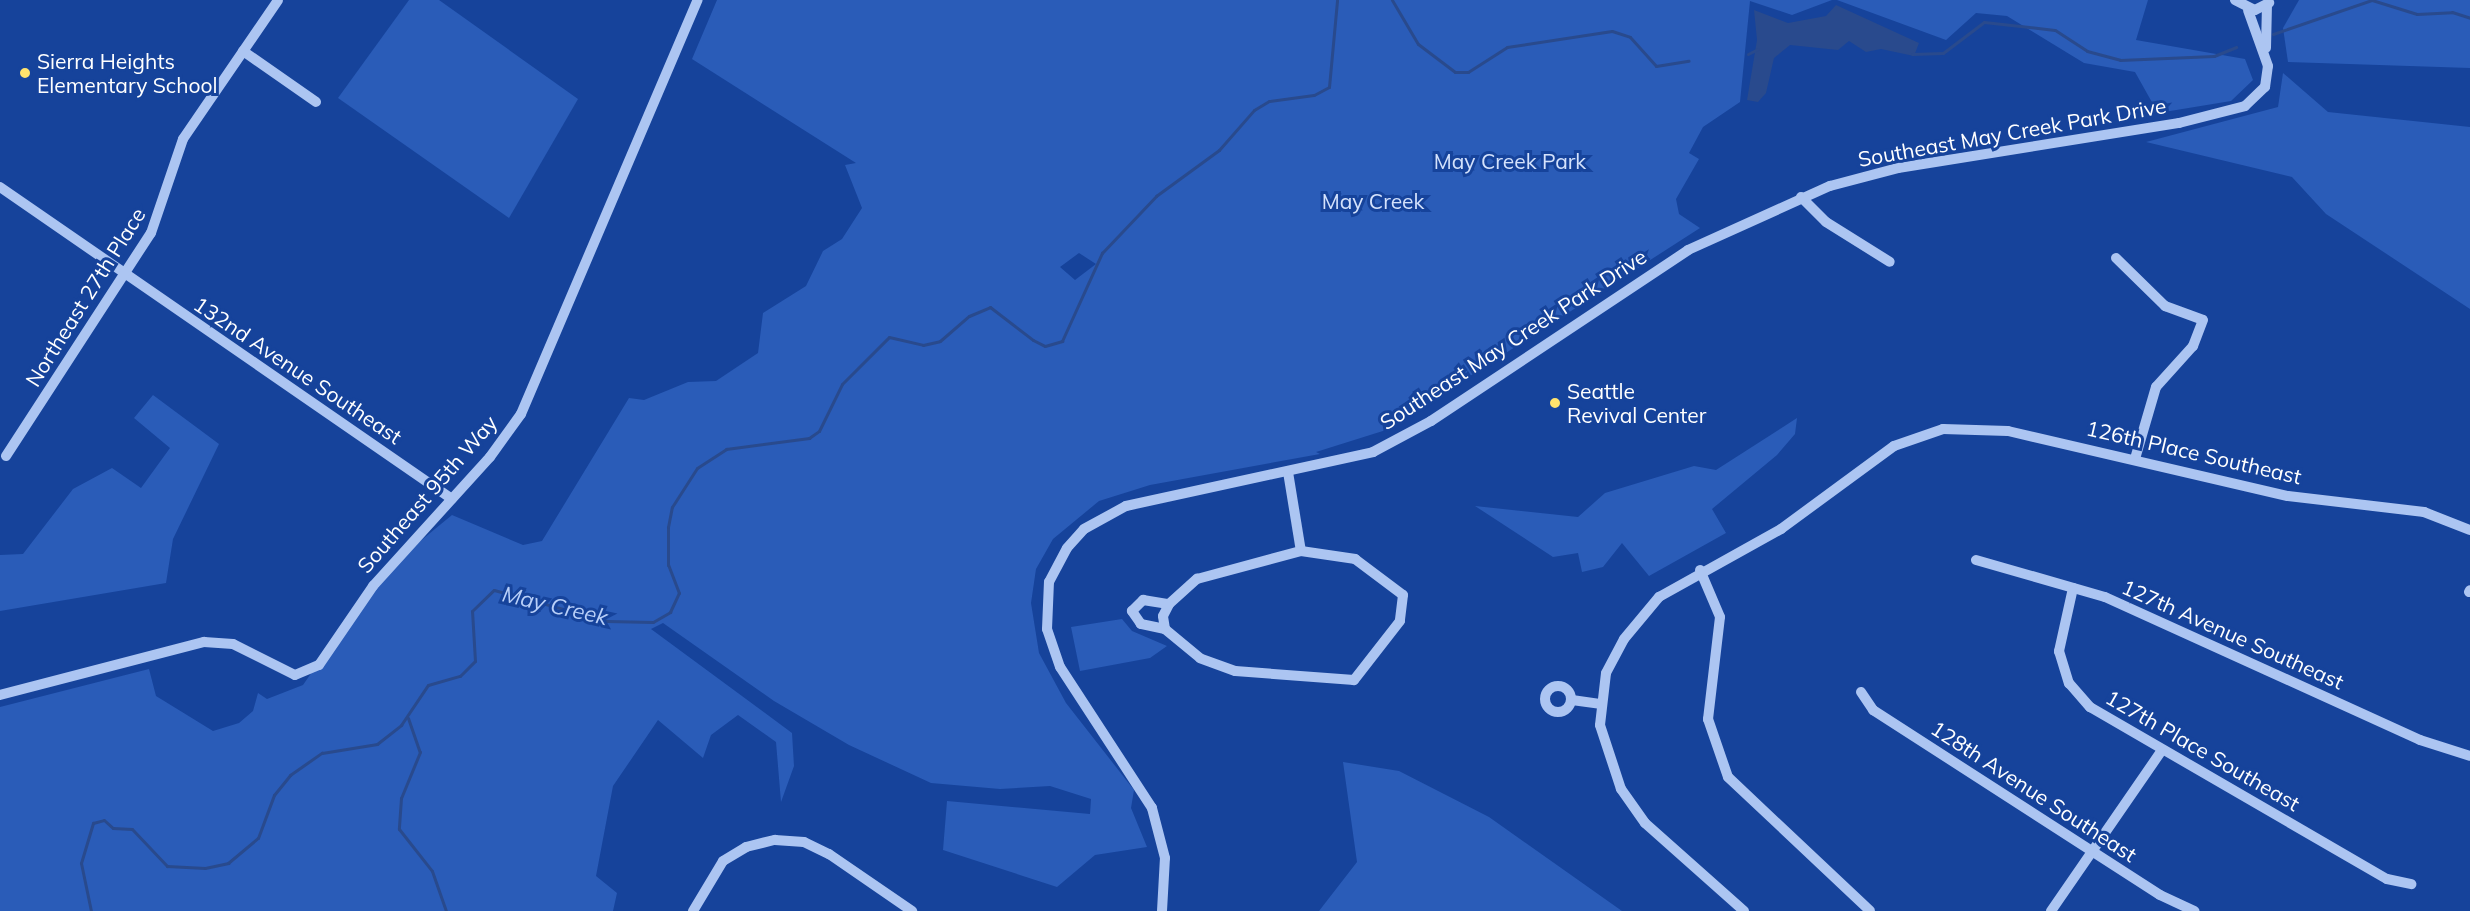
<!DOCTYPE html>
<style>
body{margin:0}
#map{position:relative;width:2470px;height:911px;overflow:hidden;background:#16439b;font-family:Mulish,sans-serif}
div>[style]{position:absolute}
.green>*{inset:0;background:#2a5cb8}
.water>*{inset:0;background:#294a8d}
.stream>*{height:3px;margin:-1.5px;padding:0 1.5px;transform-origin:1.5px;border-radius:1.5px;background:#294a8d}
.minor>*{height:10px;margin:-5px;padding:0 5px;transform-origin:5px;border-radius:5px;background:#acc5f2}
.minor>.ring{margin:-5px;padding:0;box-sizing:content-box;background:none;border:10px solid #acc5f2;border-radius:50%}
.dots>*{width:16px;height:16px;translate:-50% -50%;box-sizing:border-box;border:3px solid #16439b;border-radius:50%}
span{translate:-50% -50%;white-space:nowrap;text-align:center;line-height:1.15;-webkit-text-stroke:6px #16439b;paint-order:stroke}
.poi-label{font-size:21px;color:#fff}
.left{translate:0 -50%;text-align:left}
.street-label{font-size:21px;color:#fff}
.park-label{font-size:21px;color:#d4e2fc}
.water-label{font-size:22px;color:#b9d0f9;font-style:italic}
</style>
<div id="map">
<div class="green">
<div style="clip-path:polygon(409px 0,439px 0,578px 99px,509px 218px,338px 98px)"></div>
<div style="clip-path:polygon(evenodd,717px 0,1832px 0,1792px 15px,1750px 1px,1740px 102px,1703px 127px,1689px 153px,1699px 159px,1676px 199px,1679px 214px,1700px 228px,1386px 430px,1316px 452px,1320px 454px,1150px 485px,1099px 501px,1053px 539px,1036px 569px,1031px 603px,1039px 653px,1066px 703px,1134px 790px,1131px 808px,1147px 847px,1095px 855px,1057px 887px,943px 850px,947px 801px,1090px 814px,1091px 799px,1050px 786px,1000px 789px,931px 783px,849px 745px,774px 701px,663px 623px,651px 629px,792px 733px,794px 766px,781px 802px,776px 742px,738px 715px,711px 735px,703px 758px,658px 720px,613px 786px,596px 876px,617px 893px,613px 911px,0 911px,0 707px,149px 669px,156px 696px,213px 731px,239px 723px,253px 711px,258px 693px,267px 699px,303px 685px,379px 575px,452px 515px,523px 545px,542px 541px,629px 398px,644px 400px,688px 382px,716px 381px,758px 353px,763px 313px,806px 286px,823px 251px,842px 239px,862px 208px,845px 165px,856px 163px,692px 59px,717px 0,1079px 253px,1096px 264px,1075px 280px,1060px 267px,1079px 253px)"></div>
<div style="clip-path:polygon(1837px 0,2148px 0,2136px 40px,2245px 59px,2253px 80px,2231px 101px,2158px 113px,2135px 72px,2084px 63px,2007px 16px,1976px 13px,1946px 40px)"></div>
<div style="clip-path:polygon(2299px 0,2470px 0,2470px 68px,2288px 62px,2283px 28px)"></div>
<div style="clip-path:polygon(2283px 73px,2328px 112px,2470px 127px,2470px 309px,2326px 214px,2292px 177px,2146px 142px,2278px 107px)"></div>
<div style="clip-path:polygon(153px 395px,219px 444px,173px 539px,166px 583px,0 611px,0 555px,23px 554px,73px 489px,112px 468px,141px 488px,170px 448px,134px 418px)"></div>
<div style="clip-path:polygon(1797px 418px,1795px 434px,1777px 455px,1712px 509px,1726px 533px,1649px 576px,1622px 543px,1603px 567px,1582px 572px,1578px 553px,1553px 557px,1475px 506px,1578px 517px,1605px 493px,1694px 466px,1716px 470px)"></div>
<div style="clip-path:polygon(1122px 619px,1132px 631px,1167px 646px,1150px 658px,1080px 671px,1071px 627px)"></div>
<div style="clip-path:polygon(1343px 762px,1399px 771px,1489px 817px,1622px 911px,1319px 911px,1357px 862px)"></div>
</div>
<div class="water">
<div style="clip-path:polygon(1836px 5px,1919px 43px,1914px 56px,1881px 49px,1866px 52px,1849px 41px,1838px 50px,1790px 45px,1774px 58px,1766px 93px,1758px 102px,1747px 100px,1757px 40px,1754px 10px,1788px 23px,1826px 16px)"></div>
</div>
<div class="stream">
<div style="left:1392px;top:0;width:51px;rotate:59.4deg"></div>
<div style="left:1418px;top:44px;width:46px;rotate:37.1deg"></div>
<div style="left:1455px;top:72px;width:13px"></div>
<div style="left:1468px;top:72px;width:46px;rotate:-32.7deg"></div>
<div style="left:1507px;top:47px;width:106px;rotate:-8.7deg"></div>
<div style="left:1612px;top:31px;width:19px;rotate:18deg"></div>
<div style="left:1630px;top:37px;width:39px;rotate:48deg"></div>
<div style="left:1656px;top:66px;width:33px;rotate:-9deg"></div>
<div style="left:2273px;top:34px;width:105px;rotate:-19deg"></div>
<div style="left:2372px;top:0;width:47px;rotate:17.3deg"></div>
<div style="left:2417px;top:14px;width:35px;rotate:-3deg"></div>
<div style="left:2452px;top:12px;width:19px;rotate:18deg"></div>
<div style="left:1748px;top:54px;width:11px;rotate:-27deg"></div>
<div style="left:1912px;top:54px;width:31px;rotate:-2deg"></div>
<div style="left:1943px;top:53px;width:51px;rotate:-37.1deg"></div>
<div style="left:1984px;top:22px;width:71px;rotate:6.4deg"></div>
<div style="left:2055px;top:30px;width:38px;rotate:33deg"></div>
<div style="left:2087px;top:51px;width:34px;rotate:15deg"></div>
<div style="left:2120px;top:60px;width:94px;rotate:-2.4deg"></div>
<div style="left:2214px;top:56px;width:24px;rotate:-22deg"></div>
<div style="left:408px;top:718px;width:36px;rotate:71deg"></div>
<div style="left:420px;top:752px;width:50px;rotate:112.4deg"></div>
<div style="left:401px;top:798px;width:31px;rotate:94deg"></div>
<div style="left:399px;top:829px;width:53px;rotate:51.8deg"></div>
<div style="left:432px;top:871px;width:42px;rotate:70.7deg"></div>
<div style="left:91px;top:911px;width:49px;rotate:-101.8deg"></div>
<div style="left:81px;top:863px;width:42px;rotate:-73.3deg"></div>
<div style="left:93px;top:823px;width:11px;rotate:-15deg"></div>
<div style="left:104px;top:820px;width:12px;rotate:42deg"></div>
<div style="left:113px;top:828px;width:19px;rotate:3deg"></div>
<div style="left:132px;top:829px;width:51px;rotate:46.6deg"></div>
<div style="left:167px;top:866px;width:38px;rotate:3deg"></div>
<div style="left:205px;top:868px;width:24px;rotate:-12deg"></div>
<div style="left:228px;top:863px;width:39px;rotate:-40deg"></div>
<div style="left:258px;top:838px;width:46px;rotate:-69.6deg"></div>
<div style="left:274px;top:795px;width:26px;rotate:-51deg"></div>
<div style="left:290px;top:775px;width:39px;rotate:-35deg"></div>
<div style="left:322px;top:753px;width:56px;rotate:-9.3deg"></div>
<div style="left:377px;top:744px;width:31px;rotate:-38deg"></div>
<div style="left:401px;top:725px;width:48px;rotate:-56deg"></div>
<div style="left:428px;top:685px;width:33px;rotate:-16deg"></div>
<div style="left:460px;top:676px;width:21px;rotate:-45deg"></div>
<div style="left:475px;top:661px;width:50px;rotate:-93.4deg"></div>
<div style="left:472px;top:611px;width:30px;rotate:-44deg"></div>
<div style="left:494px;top:590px;width:117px;rotate:15.3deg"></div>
<div style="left:607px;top:621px;width:46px;rotate:1.2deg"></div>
<div style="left:653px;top:622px;width:20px;rotate:-30deg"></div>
<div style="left:670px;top:612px;width:21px;rotate:-65deg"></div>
<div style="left:679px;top:593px;width:30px;rotate:-111deg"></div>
<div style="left:668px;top:565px;width:38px;rotate:-90deg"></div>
<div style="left:668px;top:527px;width:20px;rotate:-79deg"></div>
<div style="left:672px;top:507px;width:46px;rotate:-57.3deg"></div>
<div style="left:697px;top:468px;width:35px;rotate:-33deg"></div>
<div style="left:726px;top:449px;width:84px;rotate:-7.5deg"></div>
<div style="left:809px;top:438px;width:12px;rotate:-35deg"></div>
<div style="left:819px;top:431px;width:52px;rotate:-63.9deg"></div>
<div style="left:842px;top:384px;width:66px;rotate:-45deg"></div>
<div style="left:889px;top:337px;width:35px;rotate:13deg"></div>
<div style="left:923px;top:345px;width:17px;rotate:-13deg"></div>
<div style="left:940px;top:341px;width:38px;rotate:-41deg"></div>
<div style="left:969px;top:316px;width:23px;rotate:-23deg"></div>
<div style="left:990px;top:307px;width:54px;rotate:37.5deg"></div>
<div style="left:1033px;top:340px;width:13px;rotate:27deg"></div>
<div style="left:1045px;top:346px;width:18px;rotate:-16deg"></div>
<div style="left:1062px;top:341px;width:97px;rotate:-65.6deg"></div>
<div style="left:1102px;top:253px;width:79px;rotate:-46.5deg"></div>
<div style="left:1156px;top:196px;width:78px;rotate:-36.1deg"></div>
<div style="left:1219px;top:150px;width:53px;rotate:-48.8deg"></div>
<div style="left:1254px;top:110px;width:17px;rotate:-31deg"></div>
<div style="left:1269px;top:101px;width:45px;rotate:-7.6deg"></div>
<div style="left:1314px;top:95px;width:17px;rotate:-28deg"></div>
<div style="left:1329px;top:87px;width:87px;rotate:-84.7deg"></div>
</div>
<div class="minor">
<div style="left:2235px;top:0;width:22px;rotate:27deg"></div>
<div style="left:2255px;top:10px;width:16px;rotate:-27deg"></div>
<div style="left:2266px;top:48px;width:43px;rotate:-88.7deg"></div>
<div style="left:243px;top:51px;width:89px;rotate:34.9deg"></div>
<div style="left:0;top:187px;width:549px;rotate:34.62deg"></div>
<div style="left:1801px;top:197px;width:35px;rotate:45deg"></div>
<div style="left:1826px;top:222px;width:75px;rotate:32deg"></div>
<div style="left:2116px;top:258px;width:69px;rotate:44.4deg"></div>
<div style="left:2165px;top:306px;width:40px;rotate:20.2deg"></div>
<div style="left:2203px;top:320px;width:28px;rotate:111deg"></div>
<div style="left:2193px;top:346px;width:55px;rotate:132.1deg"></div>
<div style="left:2156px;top:387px;width:75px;rotate:106.3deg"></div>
<div style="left:6px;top:456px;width:266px;rotate:-57deg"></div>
<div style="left:151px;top:233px;width:99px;rotate:-71.2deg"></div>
<div style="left:183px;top:139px;width:168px;rotate:-55.6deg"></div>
<div style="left:1288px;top:472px;width:80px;rotate:80.7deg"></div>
<div style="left:1301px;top:551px;width:55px;rotate:8.4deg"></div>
<div style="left:1355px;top:559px;width:60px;rotate:36.9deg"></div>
<div style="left:1403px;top:595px;width:26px;rotate:97deg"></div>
<div style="left:1400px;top:621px;width:75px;rotate:127.9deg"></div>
<div style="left:1354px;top:680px;width:119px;rotate:-175.7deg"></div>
<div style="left:1235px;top:671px;width:37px;rotate:-160deg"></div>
<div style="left:1200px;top:658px;width:45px;rotate:-140.4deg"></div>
<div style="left:1165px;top:629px;width:13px;rotate:-99deg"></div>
<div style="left:1163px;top:616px;width:13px;rotate:-63deg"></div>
<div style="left:1169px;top:604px;width:38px;rotate:-42deg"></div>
<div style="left:1197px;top:579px;width:108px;rotate:-15.1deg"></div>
<div style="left:1976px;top:560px;width:134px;rotate:16deg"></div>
<div style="left:2105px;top:597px;width:346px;rotate:24.4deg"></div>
<div style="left:2420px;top:740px;width:52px;rotate:17.7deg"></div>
<div style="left:1700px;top:570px;width:51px;rotate:66.9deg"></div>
<div style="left:1720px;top:617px;width:103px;rotate:96.7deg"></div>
<div style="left:1708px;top:719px;width:61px;rotate:71deg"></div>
<div style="left:1728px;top:777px;width:195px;rotate:43.3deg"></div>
<div style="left:2073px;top:588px;width:65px;rotate:102.5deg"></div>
<div style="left:2059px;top:651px;width:34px;rotate:73deg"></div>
<div style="left:2069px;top:683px;width:32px;rotate:49deg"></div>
<div style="left:2090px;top:707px;width:343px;rotate:30.1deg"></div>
<div style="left:2387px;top:879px;width:25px;rotate:12deg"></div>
<div style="left:2469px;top:592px;width:2px;rotate:-63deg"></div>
<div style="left:1165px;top:629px;width:25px;rotate:-168deg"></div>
<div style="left:1141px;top:624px;width:16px;rotate:-125deg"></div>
<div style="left:1132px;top:611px;width:16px;rotate:-45deg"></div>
<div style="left:1143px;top:600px;width:26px;rotate:9deg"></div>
<div class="ring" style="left:1545px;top:686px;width:16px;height:16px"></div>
<div style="left:1861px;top:692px;width:22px;rotate:56deg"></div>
<div style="left:1873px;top:710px;width:341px;rotate:32.8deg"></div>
<div style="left:2160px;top:895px;width:38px;rotate:25deg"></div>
<div style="left:0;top:695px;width:211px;rotate:-14.6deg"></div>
<div style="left:204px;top:642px;width:29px;rotate:4deg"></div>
<div style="left:233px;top:644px;width:69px;rotate:26.6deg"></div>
<div style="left:295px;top:675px;width:26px;rotate:-23deg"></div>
<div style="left:319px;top:665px;width:96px;rotate:-55.6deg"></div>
<div style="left:373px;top:586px;width:174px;rotate:-47.8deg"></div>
<div style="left:490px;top:457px;width:53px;rotate:-54.2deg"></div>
<div style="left:521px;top:414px;width:450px;rotate:-66.9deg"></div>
<div style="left:1572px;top:700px;width:28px;rotate:8deg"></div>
<div style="left:693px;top:911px;width:58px;rotate:-59deg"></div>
<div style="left:723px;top:861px;width:27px;rotate:-31deg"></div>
<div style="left:746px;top:847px;width:30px;rotate:-14deg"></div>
<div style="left:775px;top:840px;width:29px;rotate:4deg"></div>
<div style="left:804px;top:842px;width:28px;rotate:26deg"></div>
<div style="left:829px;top:854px;width:101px;rotate:34.5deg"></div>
<div style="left:1162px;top:911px;width:53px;rotate:-86.8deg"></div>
<div style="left:1165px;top:858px;width:52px;rotate:-104.6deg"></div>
<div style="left:1152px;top:808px;width:168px;rotate:-123.1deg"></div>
<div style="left:1060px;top:667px;width:40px;rotate:-108.9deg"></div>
<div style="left:1047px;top:629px;width:47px;rotate:-87.6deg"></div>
<div style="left:1049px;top:582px;width:38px;rotate:-62deg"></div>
<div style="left:1067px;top:548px;width:25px;rotate:-48deg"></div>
<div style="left:1084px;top:529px;width:48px;rotate:-28.7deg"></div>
<div style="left:1126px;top:506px;width:253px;rotate:-12.3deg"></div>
<div style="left:1373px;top:452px;width:66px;rotate:-28.1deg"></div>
<div style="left:1431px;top:421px;width:309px;rotate:-33.6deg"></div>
<div style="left:1688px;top:250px;width:156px;rotate:-24.3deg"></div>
<div style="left:1830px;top:186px;width:70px;rotate:-14.8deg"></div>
<div style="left:1898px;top:168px;width:285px;rotate:-9.1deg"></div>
<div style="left:2179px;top:123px;width:68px;rotate:-14.4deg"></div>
<div style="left:2245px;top:106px;width:28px;rotate:-44deg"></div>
<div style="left:2265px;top:87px;width:21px;rotate:-82deg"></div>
<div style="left:2268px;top:66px;width:59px;rotate:-109.7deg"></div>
<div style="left:1744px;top:911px;width:132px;rotate:-138.4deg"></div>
<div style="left:1645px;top:823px;width:42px;rotate:-125.2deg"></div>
<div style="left:1621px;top:789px;width:67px;rotate:-108.2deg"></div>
<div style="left:1600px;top:725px;width:52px;rotate:-83.4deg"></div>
<div style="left:1606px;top:673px;width:38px;rotate:-62deg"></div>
<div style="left:1624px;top:639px;width:55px;rotate:-50.2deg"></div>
<div style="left:1659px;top:597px;width:140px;rotate:-29.1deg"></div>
<div style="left:1781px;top:529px;width:140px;rotate:-36.3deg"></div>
<div style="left:1894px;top:446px;width:52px;rotate:-19.1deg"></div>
<div style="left:1943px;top:429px;width:65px;rotate:1.8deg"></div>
<div style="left:2008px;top:431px;width:287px;rotate:13.1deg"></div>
<div style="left:2288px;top:496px;width:137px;rotate:6.7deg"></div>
<div style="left:2424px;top:512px;width:49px;rotate:21.4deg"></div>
<div style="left:2051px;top:911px;width:196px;rotate:-55.4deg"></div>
</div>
<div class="dots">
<div style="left:25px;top:73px;background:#ffe36d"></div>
<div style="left:1555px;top:403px;background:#ffe36d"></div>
</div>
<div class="poi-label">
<span class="left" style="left:37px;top:73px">Sierra Heights<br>Elementary School</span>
<span class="left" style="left:1567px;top:403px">Seattle<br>Revival Center</span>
</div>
<div class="street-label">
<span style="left:2012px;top:132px;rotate:-10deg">Southeast May Creek Park Drive</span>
<span style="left:85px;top:297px;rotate:-58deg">Northeast 27th Place</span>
<span style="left:1513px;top:339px;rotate:-33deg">Southeast May Creek Park Drive</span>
<span style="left:298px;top:370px;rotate:34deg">132nd Avenue Southeast</span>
<span style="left:2194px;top:452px;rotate:13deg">126th Place Southeast</span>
<span style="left:427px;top:494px;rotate:-49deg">Southeast 95th Way</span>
<span style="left:2233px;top:634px;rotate:24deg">127th Avenue Southeast</span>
<span style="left:2203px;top:750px;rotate:30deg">127th Place Southeast</span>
<span style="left:2034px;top:791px;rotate:33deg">128th Avenue Southeast</span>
</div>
<div class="park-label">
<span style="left:1510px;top:161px">May Creek Park</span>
<span style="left:1373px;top:201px">May Creek</span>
</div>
<div class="water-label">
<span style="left:555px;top:606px;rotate:13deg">May Creek</span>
</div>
</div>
